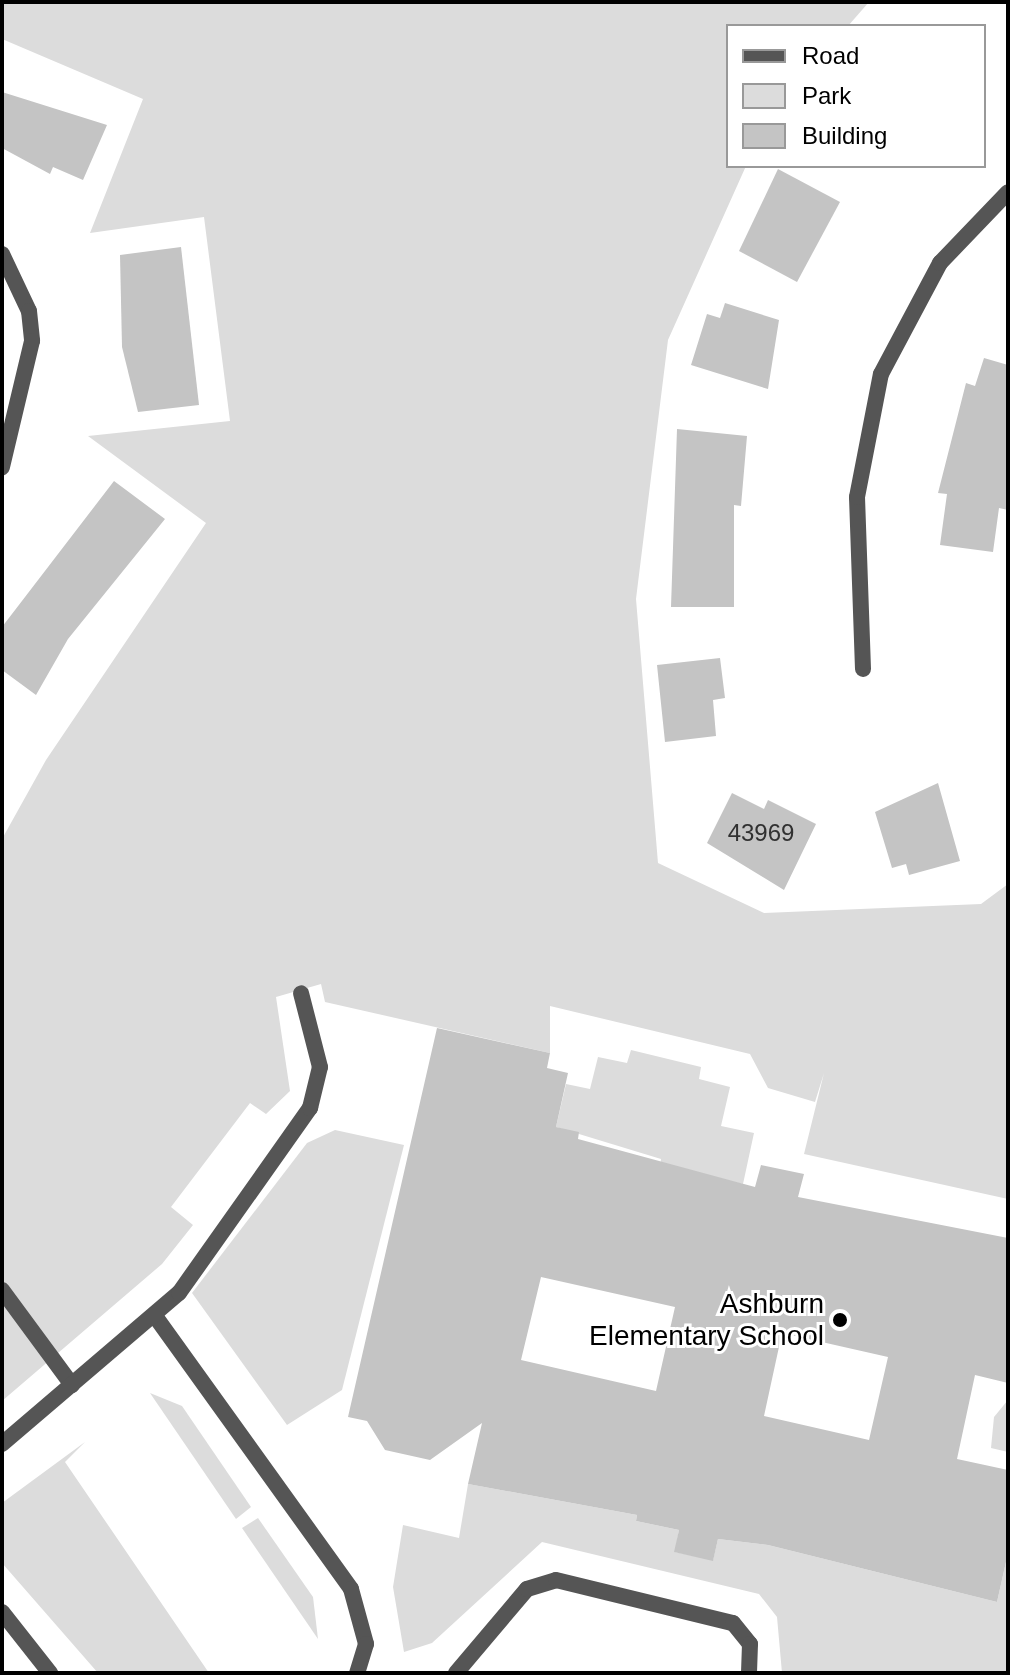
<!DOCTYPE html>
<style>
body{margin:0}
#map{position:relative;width:1010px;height:1675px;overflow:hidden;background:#fff;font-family:Helvetica,sans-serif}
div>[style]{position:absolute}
.green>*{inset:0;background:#dcdcdc}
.building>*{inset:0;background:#c4c4c4}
.service>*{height:16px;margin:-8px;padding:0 8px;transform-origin:8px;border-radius:8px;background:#555}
.minor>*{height:16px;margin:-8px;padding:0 8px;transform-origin:8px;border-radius:8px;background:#555}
.dots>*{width:22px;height:22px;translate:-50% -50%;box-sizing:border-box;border:4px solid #fff;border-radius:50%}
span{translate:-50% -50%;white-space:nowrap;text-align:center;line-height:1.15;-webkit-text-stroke:6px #fff;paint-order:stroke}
.number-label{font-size:24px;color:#313131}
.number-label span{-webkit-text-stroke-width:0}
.poi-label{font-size:28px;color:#000}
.right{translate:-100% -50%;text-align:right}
.frame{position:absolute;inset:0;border:4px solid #000;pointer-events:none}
.legend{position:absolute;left:726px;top:24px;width:260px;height:144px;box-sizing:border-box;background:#fff;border:2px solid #999;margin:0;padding:10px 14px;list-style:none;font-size:24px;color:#000}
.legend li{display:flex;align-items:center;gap:16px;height:40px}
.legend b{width:40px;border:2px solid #999}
</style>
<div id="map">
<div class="green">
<div style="clip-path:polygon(2px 2px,869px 2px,848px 26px,728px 26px,728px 166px,746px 166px,668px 340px,636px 599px,658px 863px,764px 913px,981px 904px,1008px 884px,1008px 1199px,804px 1154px,824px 1073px,815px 1102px,768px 1088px,750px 1054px,550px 1006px,550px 1053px,325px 1002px,321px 984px,276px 997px,290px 1091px,266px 1114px,250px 1103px,171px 1207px,193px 1225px,162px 1264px,2px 1401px,2px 839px,46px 760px,206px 523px,88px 436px,230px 421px,204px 217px,90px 233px,143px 99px,2px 39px)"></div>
<div style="clip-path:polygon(631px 1050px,701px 1067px,699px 1079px,730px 1087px,721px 1126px,754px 1133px,743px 1184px,660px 1166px,661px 1159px,556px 1127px,566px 1084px,590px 1089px,598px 1057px,627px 1063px)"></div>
<div style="clip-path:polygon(335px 1130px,404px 1145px,342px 1390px,287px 1425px,192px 1293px,307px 1143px)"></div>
<div style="clip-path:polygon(150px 1393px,182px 1406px,251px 1507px,236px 1519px)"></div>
<div style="clip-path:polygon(1008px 1400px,1008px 1452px,991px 1448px,994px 1417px)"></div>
<div style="clip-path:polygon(85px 1442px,65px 1462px,209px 1673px,98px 1673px,2px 1563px,2px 1503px)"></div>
<div style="clip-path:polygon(468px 1484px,637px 1515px,636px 1521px,679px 1530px,675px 1552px,713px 1560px,718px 1539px,768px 1545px,997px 1602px,1008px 1553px,1008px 1673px,782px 1673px,777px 1617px,759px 1594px,542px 1542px,432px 1643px,404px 1652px,393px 1587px,403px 1525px,459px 1538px)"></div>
<div style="clip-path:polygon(258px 1518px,313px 1597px,318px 1639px,242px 1528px)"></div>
</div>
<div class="building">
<div style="clip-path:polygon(2px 92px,107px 125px,83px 180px,53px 167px,50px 174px,2px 148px)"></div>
<div style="clip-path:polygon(778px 169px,840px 202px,797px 282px,739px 251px)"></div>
<div style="clip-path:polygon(181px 247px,199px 405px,138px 412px,122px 347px,120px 255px)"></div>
<div style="clip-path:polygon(725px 303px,779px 320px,768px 389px,691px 365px,707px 314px,720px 318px)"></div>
<div style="clip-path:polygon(984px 358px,1008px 365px,1008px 510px,999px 508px,993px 552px,940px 545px,947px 494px,938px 493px,966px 383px,975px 386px)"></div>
<div style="clip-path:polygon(677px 429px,747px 436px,741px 506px,734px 505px,734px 607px,671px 607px)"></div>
<div style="clip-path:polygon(114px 481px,165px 519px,68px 639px,36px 695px,2px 670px,2px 627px)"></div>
<div style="clip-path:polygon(720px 658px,725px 698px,713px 700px,716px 736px,665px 742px,657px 665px)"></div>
<div style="clip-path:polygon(938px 783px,960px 861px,909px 875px,906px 864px,892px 868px,875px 812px)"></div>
<div style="clip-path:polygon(732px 793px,764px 809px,768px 800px,816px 824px,784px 890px,707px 843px)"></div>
<div style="clip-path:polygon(evenodd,437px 1028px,550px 1053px,547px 1068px,568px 1073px,556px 1127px,579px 1132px,578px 1139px,755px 1187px,761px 1165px,804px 1174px,798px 1197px,1008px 1238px,1008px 1383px,975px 1375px,957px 1459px,1008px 1470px,1008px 1553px,997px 1602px,768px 1545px,718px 1539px,713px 1561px,674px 1552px,679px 1530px,636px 1521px,637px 1515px,468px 1484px,482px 1423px,430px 1460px,385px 1450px,367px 1421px,348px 1417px,437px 1028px,541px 1277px,675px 1307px,656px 1391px,521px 1360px,541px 1277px,437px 1028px,782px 1333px,888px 1357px,869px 1440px,764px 1416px,782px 1333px)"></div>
</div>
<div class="service">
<div style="left:2px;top:1290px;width:118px;rotate:53.6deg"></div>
<div style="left:155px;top:1316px;width:336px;rotate:54.3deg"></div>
<div style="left:351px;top:1589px;width:57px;rotate:74.7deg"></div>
<div style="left:366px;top:1644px;width:30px;rotate:107deg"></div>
<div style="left:2px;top:1444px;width:233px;rotate:-40.5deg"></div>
<div style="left:179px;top:1293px;width:227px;rotate:-54.7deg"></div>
<div style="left:310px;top:1108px;width:42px;rotate:-76.3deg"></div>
<div style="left:320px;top:1067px;width:76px;rotate:-104.4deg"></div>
<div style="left:2px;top:1612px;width:78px;rotate:51.8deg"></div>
<div style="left:456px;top:1673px;width:110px;rotate:-49.8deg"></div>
<div style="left:527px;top:1589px;width:30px;rotate:-17deg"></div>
<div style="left:556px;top:1580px;width:182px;rotate:13.7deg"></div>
<div style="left:733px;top:1623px;width:27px;rotate:51deg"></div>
<div style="left:750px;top:1644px;width:29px;rotate:92deg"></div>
</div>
<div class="minor">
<div style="left:2px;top:254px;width:63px;rotate:64.7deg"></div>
<div style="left:29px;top:311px;width:30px;rotate:84deg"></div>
<div style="left:32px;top:341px;width:130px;rotate:103.4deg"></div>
<div style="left:863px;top:669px;width:172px;rotate:-92deg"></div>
<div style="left:857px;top:497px;width:125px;rotate:-79deg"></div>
<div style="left:881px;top:374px;width:126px;rotate:-62deg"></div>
<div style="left:940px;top:263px;width:98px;rotate:-46.2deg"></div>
</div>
<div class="dots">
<div style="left:840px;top:1320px;background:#000"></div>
</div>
<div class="number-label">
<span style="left:761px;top:833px">43969</span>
</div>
<div class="poi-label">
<span class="right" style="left:824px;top:1320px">Ashburn<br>Elementary School</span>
</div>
<div class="frame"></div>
<ul class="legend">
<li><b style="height:10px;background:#555"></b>Road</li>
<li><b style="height:22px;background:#dcdcdc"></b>Park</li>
<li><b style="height:22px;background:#c4c4c4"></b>Building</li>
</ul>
</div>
